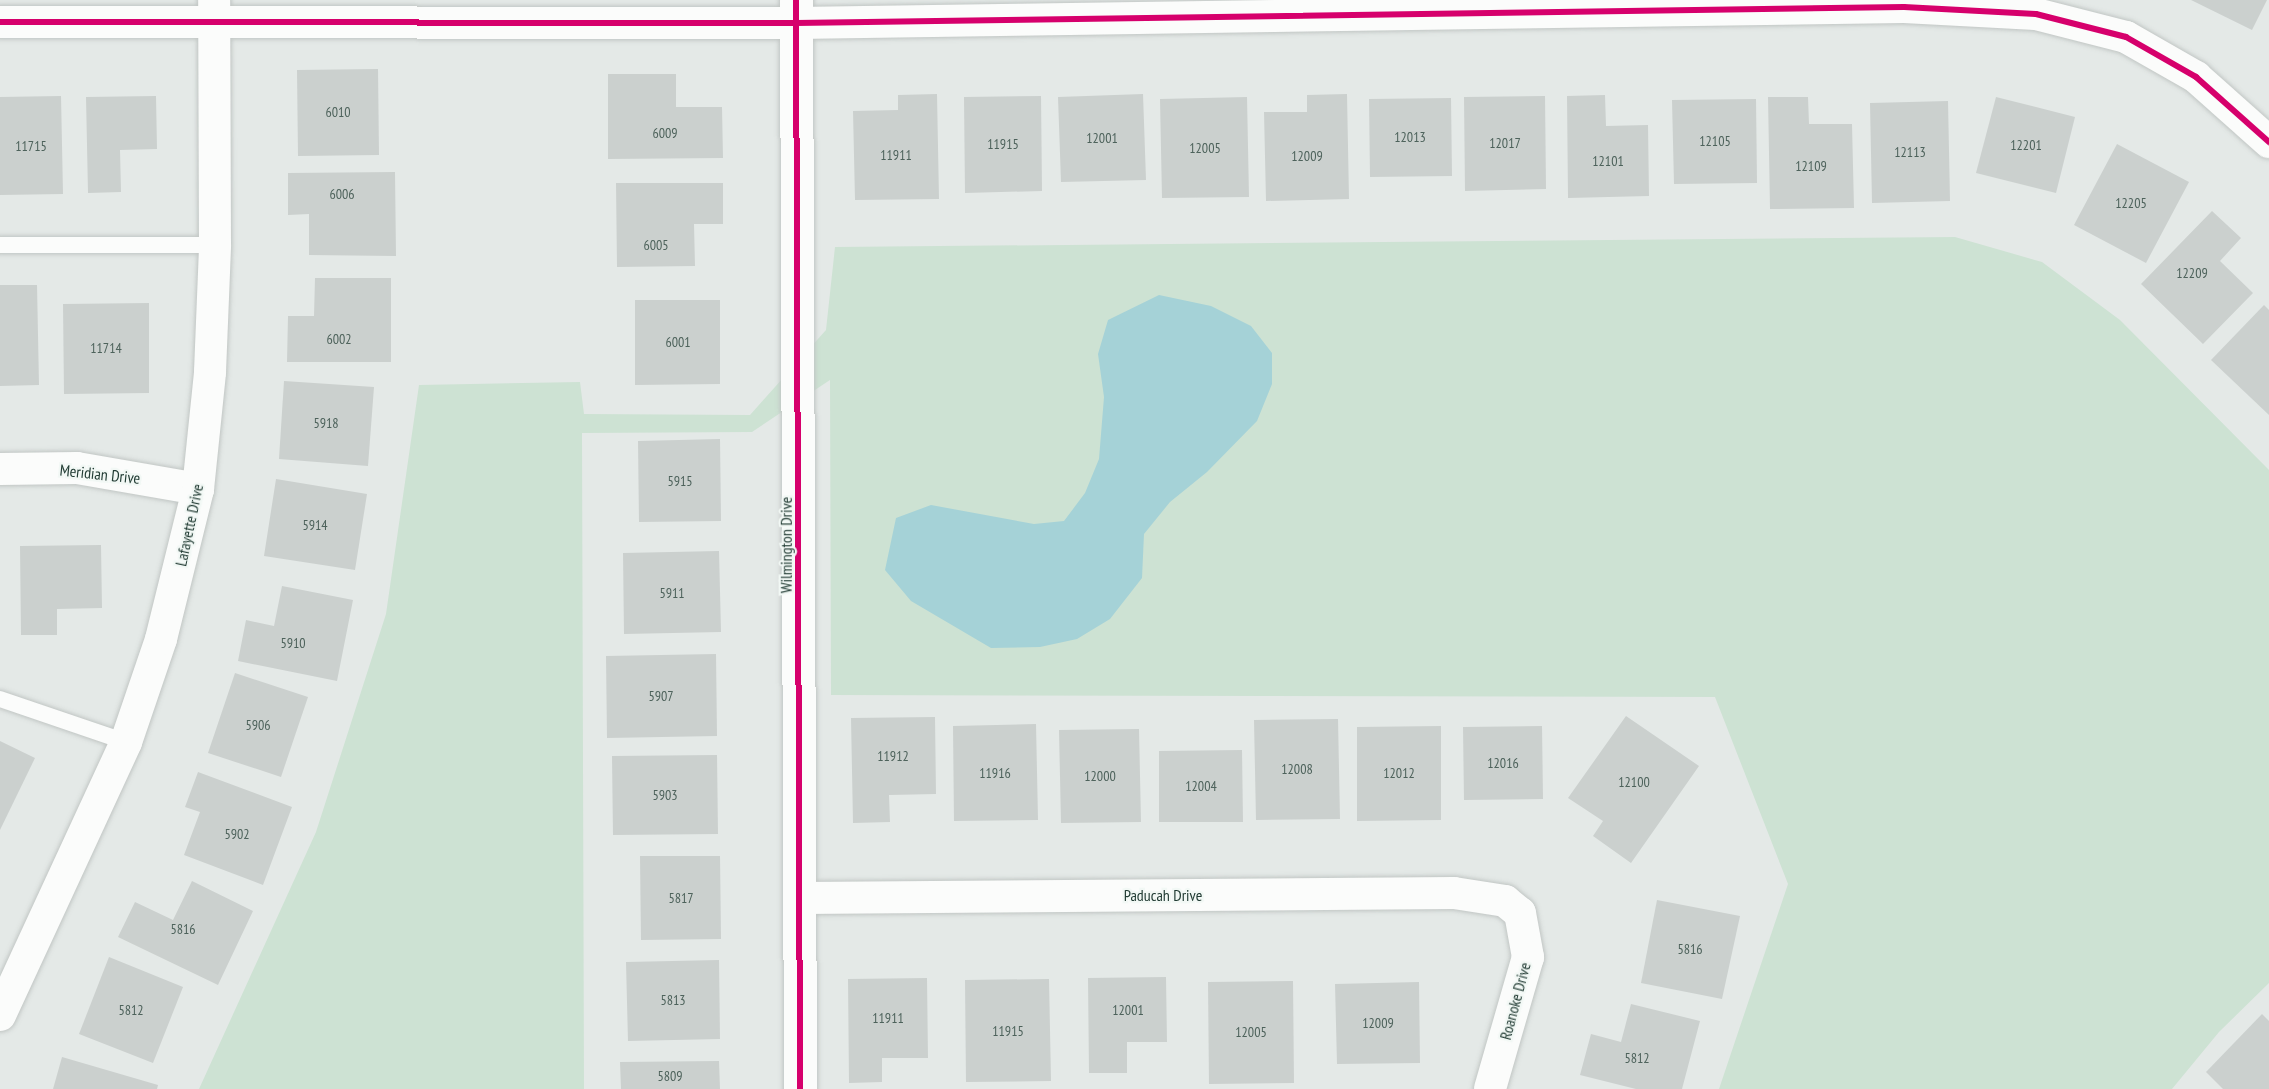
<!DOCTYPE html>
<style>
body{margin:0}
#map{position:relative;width:2269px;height:1089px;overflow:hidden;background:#e4e9e7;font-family:"PT Sans Narrow",sans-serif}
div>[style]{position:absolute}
.green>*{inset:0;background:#cde2d3}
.water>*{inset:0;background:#a5d2d7}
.building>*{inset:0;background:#cbd0ce}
.roads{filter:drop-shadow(0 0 2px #c1c6c4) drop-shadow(0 0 2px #c1c6c4)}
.service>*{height:16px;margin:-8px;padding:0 8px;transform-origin:8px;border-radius:8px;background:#fbfcfb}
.minor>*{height:32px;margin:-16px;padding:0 16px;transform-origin:16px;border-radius:16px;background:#fbfcfb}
.tertiary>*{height:33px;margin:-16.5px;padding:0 16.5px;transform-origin:16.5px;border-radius:16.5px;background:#fbfcfb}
.cycleway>*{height:6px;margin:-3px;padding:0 3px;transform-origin:3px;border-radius:3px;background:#d6006c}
span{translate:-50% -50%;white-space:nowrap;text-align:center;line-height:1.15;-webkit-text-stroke:4.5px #f2f8f5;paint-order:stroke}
.number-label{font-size:14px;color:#4d625b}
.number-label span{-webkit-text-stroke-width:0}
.street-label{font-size:16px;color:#223c34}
</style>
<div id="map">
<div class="green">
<div style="clip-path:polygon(1955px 237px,2042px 262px,2120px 320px,2269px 470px,2269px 983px,2219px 1032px,2172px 1089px,1719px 1089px,1788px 884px,1715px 697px,831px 695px,830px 380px,752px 432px,582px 433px,584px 1089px,199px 1089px,316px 832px,386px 614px,419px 385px,580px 382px,584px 414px,750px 415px,826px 330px,835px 247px)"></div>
</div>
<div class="water">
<div style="clip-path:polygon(1159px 295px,1211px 306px,1251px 326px,1272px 353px,1272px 384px,1257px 421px,1207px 472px,1170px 502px,1144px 534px,1142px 578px,1110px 619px,1077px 639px,1040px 647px,991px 648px,911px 601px,885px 570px,896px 518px,931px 505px,1034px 524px,1064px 521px,1085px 493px,1099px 459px,1104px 397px,1098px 354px,1108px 320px)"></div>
</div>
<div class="building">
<div style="clip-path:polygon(2191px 0,2267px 0,2252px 30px)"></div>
<div style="clip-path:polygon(378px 69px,379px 155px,298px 156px,297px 70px)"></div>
<div style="clip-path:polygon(608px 74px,676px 74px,676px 107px,722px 107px,723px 158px,608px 159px)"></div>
<div style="clip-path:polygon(937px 94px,939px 199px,855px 200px,853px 111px,898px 110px,898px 95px)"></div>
<div style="clip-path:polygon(1143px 94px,1146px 180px,1061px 182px,1058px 97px)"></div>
<div style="clip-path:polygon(1347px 94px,1349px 199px,1266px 201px,1264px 112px,1307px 112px,1307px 95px)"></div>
<div style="clip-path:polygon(1605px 95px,1606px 126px,1648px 125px,1649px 196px,1568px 198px,1567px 96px)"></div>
<div style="clip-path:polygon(61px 96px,63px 194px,0 195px,0 97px)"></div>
<div style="clip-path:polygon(156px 96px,157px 149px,120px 150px,121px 192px,88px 193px,86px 97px)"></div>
<div style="clip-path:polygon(1041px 96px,1042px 191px,965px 193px,964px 97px)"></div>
<div style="clip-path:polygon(1545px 96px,1546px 189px,1465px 191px,1464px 97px)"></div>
<div style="clip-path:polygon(1247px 97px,1249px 197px,1162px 198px,1160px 99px)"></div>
<div style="clip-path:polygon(1768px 97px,1808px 97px,1809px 124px,1852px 124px,1854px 208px,1770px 209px)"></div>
<div style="clip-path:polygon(1996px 97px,2075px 117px,2056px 193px,1976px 173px)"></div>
<div style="clip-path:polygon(1451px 98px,1452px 176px,1370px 177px,1369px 99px)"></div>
<div style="clip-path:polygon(1756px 99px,1757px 183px,1674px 184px,1672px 100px)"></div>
<div style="clip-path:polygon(1948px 101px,1950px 201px,1872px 203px,1870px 103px)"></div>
<div style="clip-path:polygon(2117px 144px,2189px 182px,2146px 263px,2074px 225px)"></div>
<div style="clip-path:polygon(395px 172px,396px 256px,309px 255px,309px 214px,288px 215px,288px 173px)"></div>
<div style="clip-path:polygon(616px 183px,723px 183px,723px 224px,694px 224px,695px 266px,617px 267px)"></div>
<div style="clip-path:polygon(2212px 211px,2241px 238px,2220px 261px,2253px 293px,2203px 344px,2141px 284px)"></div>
<div style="clip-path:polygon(315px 278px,391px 278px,391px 362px,287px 362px,288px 316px,314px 316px)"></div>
<div style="clip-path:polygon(0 285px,37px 285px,39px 385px,0 386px)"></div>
<div style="clip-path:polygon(635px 300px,720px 300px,720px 384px,635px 385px)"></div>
<div style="clip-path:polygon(149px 303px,149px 393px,64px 394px,63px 304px)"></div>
<div style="clip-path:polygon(2264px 305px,2269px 310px,2269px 415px,2211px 360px)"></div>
<div style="clip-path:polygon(284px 381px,374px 387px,368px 466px,279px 459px)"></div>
<div style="clip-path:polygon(720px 439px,721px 521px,639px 522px,638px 441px)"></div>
<div style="clip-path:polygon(276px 479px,367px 494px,355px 570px,264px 556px)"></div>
<div style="clip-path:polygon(101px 545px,102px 608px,57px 609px,57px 635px,21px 635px,20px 546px)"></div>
<div style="clip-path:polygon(719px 551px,721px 632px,624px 634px,623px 553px)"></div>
<div style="clip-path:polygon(282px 586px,353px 600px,337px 681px,238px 661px,246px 620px,274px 626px)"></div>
<div style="clip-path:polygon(716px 654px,717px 736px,607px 738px,606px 656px)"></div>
<div style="clip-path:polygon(235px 673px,308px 697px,281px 777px,208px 753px)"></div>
<div style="clip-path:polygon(1626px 716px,1699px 766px,1631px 863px,1593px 836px,1603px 821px,1568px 798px)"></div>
<div style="clip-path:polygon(935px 717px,936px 794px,889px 795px,890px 822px,853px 823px,851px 718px)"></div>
<div style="clip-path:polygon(1338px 719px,1340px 819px,1256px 820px,1254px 720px)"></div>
<div style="clip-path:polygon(1036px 724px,1038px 820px,954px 821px,953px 726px)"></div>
<div style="clip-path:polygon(1441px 726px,1441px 820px,1357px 821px,1357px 727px)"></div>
<div style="clip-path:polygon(1542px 726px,1543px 799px,1464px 800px,1463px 727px)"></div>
<div style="clip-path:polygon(1139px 729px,1141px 822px,1061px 823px,1059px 730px)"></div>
<div style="clip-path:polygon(0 741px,35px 758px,0 830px)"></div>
<div style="clip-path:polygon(1242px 750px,1243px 822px,1159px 822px,1159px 751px)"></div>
<div style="clip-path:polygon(717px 755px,718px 834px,613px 835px,612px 756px)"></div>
<div style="clip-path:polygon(198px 772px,292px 807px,263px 885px,184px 855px,200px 812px,185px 807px)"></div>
<div style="clip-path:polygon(640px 856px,720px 856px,721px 939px,641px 940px)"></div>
<div style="clip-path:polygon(192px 881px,253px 911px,218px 985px,118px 937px,135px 902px,173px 920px)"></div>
<div style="clip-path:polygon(1657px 900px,1740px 916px,1722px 999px,1641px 983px)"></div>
<div style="clip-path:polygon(109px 957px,183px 987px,153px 1063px,79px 1034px)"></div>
<div style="clip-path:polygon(719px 960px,720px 1039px,628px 1041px,626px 962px)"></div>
<div style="clip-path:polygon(1166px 977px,1167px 1042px,1127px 1042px,1127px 1073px,1089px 1073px,1088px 978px)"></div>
<div style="clip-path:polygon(927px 978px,928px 1058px,882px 1058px,882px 1082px,849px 1083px,848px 979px)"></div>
<div style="clip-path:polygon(1049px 979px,1051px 1081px,966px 1082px,965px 980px)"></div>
<div style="clip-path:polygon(1293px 981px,1294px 1083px,1209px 1084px,1208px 982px)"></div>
<div style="clip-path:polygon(1419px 982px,1420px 1063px,1337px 1064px,1335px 984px)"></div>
<div style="clip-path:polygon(1631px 1004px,1700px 1021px,1682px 1089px,1636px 1089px,1580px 1075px,1591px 1034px,1621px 1042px)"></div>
<div style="clip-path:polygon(2262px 1014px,2269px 1021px,2269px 1089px,2223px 1089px,2206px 1072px)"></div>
<div style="clip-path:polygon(62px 1057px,158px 1085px,157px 1089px,53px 1089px)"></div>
<div style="clip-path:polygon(719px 1061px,720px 1089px,621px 1089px,620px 1062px)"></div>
</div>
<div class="roads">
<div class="service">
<div style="left:0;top:245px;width:215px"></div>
<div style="left:0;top:699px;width:133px;rotate:18.8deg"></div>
</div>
<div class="minor">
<div style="left:0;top:22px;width:796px;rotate:0.07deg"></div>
<div style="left:796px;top:23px;width:1108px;rotate:-0.83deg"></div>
<div style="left:1904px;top:7px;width:132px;rotate:3deg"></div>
<div style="left:2036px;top:14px;width:93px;rotate:14.3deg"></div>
<div style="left:2126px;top:37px;width:81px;rotate:29.7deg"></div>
<div style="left:2196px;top:77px;width:98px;rotate:41.7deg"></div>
<div style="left:0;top:469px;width:77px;rotate:-0.7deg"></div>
<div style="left:77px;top:468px;width:123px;rotate:9.8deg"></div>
<div style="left:801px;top:898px;width:653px;rotate:-0.44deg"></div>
<div style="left:1454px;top:893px;width:52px;rotate:8.9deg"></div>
<div style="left:1505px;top:901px;width:19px;rotate:39deg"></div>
<div style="left:1520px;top:913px;width:45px;rotate:79.7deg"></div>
<div style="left:1528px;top:957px;width:137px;rotate:106.1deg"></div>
<div style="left:0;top:1015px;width:301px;rotate:-65.2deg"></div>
<div style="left:126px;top:742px;width:109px;rotate:-71.2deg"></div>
<div style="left:161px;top:639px;width:154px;rotate:-76.1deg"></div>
<div style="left:198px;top:489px;width:118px;rotate:-84.1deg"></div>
<div style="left:210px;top:372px;width:127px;rotate:-87.7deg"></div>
<div style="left:215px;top:245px;width:245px;rotate:-90.2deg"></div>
</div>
<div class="tertiary">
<div style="left:796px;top:0;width:1089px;rotate:89.79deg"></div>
</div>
</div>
<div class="cycleway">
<div style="left:796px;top:0;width:1089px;rotate:89.79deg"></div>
<div style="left:0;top:22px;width:796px;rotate:0.07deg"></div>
<div style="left:796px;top:23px;width:1108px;rotate:-0.83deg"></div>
<div style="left:1904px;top:7px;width:132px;rotate:3deg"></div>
<div style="left:2036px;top:14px;width:93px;rotate:14.3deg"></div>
<div style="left:2126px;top:37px;width:81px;rotate:29.7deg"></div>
<div style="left:2196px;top:77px;width:98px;rotate:41.7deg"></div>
</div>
<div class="number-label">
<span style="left:338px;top:112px">6010</span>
<span style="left:665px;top:133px">6009</span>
<span style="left:1410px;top:137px">12013</span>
<span style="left:1102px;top:138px">12001</span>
<span style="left:1715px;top:141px">12105</span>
<span style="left:1505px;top:143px">12017</span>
<span style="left:1003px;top:144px">11915</span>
<span style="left:2026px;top:145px">12201</span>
<span style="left:31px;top:146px">11715</span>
<span style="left:1205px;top:148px">12005</span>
<span style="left:1910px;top:152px">12113</span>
<span style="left:896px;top:155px">11911</span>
<span style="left:1307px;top:156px">12009</span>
<span style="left:1608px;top:161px">12101</span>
<span style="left:1811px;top:166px">12109</span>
<span style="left:342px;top:194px">6006</span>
<span style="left:2131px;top:203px">12205</span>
<span style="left:656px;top:245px">6005</span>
<span style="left:2192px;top:273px">12209</span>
<span style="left:339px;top:339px">6002</span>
<span style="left:678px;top:342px">6001</span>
<span style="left:106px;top:348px">11714</span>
<span style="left:326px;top:423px">5918</span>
<span style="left:680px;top:481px">5915</span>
<span style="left:315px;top:525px">5914</span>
<span style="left:672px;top:593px">5911</span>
<span style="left:293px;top:643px">5910</span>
<span style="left:661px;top:696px">5907</span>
<span style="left:258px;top:725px">5906</span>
<span style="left:893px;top:756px">11912</span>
<span style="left:1503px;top:763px">12016</span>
<span style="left:1297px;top:769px">12008</span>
<span style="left:995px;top:773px">11916</span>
<span style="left:1399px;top:773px">12012</span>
<span style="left:1100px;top:776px">12000</span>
<span style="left:1634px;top:782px">12100</span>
<span style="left:1201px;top:786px">12004</span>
<span style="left:665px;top:795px">5903</span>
<span style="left:237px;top:834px">5902</span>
<span style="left:681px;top:898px">5817</span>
<span style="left:183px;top:929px">5816</span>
<span style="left:1690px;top:949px">5816</span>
<span style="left:673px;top:1000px">5813</span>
<span style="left:131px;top:1010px">5812</span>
<span style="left:1128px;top:1010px">12001</span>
<span style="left:888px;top:1018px">11911</span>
<span style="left:1378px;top:1023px">12009</span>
<span style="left:1008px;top:1031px">11915</span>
<span style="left:1251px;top:1032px">12005</span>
<span style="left:1637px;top:1058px">5812</span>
<span style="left:670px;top:1076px">5809</span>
</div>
<div class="street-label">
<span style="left:100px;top:474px;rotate:6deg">Meridian Drive</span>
<span style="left:189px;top:525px;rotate:-78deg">Lafayette Drive</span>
<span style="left:786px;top:545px;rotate:-90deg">Wilmington Drive</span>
<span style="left:1163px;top:895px">Paducah Drive</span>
<span style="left:1515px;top:1001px;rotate:-75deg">Roanoke Drive</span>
</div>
</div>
